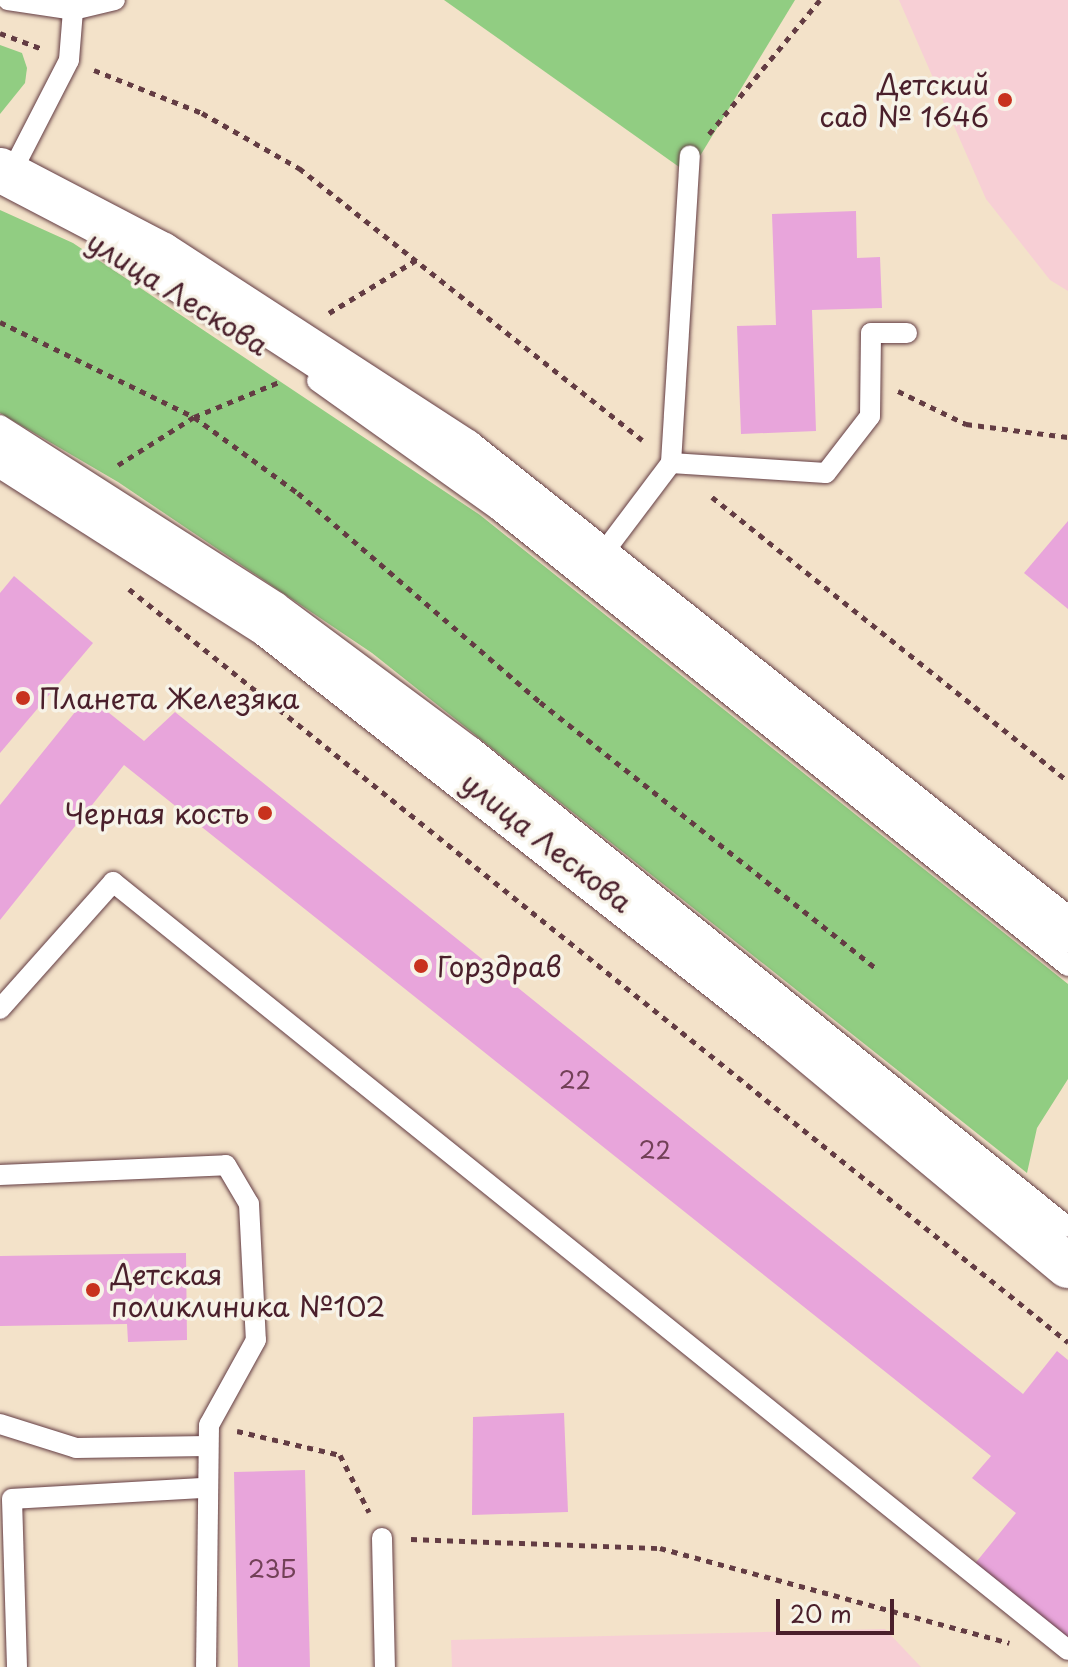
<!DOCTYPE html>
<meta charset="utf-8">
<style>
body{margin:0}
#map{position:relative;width:1068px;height:1667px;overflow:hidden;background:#f3e2c9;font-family:"Playpen Sans",sans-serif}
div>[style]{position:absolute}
.built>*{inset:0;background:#f7cfd5}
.green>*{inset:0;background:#91cd82}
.building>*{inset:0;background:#e8a5db}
.path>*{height:5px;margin-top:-2.5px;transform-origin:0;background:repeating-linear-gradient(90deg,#633c43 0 6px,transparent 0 12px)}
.roads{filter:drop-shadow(0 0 2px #633c43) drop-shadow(0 0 2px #633c43)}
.service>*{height:20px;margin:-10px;padding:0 10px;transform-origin:10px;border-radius:10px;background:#fff}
.secondary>*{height:44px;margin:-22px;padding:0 22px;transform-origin:22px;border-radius:22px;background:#fff}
.dots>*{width:22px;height:22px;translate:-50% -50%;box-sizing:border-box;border:4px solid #f7f3e8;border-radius:50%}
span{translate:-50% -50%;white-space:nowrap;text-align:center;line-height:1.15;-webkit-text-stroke:7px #f7f3e8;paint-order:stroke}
.number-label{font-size:24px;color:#724057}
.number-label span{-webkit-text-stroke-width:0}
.poi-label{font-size:28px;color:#4a1f2b}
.right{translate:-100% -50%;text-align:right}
.left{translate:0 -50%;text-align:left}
.street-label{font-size:28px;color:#4a1f2b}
.scale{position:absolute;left:776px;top:1599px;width:118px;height:36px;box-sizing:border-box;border:4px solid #4a1f2b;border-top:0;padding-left:10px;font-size:24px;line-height:28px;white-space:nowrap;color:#4a1f2b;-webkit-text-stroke:6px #f7f3e8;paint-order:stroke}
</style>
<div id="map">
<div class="built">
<div style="clip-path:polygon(899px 0,1068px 0,1068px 291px,1050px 280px,986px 199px)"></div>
<div style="clip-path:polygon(885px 1629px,921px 1667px,452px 1667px,451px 1640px)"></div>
</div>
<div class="green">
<div style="clip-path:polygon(444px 0,795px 0,689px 174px)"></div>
<div style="clip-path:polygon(0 45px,22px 53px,27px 68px,25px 83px,0 114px)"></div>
<div style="clip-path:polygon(0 210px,73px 243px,480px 515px,1068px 984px,1068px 1079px,1037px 1128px,1027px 1173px,372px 653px,118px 482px,0 413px)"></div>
</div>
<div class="building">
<div style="clip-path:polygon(856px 211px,857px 258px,880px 257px,882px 308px,812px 310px,816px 431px,741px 434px,737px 326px,776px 325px,772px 214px)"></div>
<div style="clip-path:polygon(1068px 521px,1068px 609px,1024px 573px)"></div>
<div style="clip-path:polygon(14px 576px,93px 643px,0 753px,0 593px)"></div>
<div style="clip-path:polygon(88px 696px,144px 741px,175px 712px,1023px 1394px,1057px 1351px,1068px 1360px,1068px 1643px,973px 1566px,1016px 1513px,972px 1478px,991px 1456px,124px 765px,0 920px,0 805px)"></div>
<div style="clip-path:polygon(186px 1253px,187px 1340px,128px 1342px,127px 1324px,0 1326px,0 1256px)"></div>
<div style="clip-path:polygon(564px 1413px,568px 1512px,472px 1515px,473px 1417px)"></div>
<div style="clip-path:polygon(305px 1470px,310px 1667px,238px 1667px,234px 1472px)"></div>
</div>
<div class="path">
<div style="left:0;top:33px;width:43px;rotate:20.6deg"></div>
<div style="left:94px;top:70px;width:116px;rotate:21.7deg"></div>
<div style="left:202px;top:113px;width:112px;rotate:29.6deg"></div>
<div style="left:299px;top:168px;width:438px;rotate:38.4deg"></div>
<div style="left:709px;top:134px;width:174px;rotate:-50.4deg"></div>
<div style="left:329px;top:313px;width:102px;rotate:-31.3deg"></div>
<div style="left:0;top:322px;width:216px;rotate:26.1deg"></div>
<div style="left:194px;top:417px;width:129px;rotate:36.2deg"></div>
<div style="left:298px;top:493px;width:320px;rotate:40.8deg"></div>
<div style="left:540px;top:702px;width:431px;rotate:38.4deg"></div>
<div style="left:898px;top:391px;width:76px;rotate:25.9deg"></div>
<div style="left:966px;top:424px;width:103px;rotate:7.3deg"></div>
<div style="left:118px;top:465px;width:90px;rotate:-32.3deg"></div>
<div style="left:194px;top:417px;width:92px;rotate:-22.4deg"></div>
<div style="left:712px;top:497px;width:455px;rotate:38.6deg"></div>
<div style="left:129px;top:589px;width:1204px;rotate:38.73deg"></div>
<div style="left:237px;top:1431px;width:106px;rotate:13.1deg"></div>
<div style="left:340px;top:1455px;width:64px;rotate:63deg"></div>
<div style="left:411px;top:1539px;width:249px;rotate:2.1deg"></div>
<div style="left:660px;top:1548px;width:362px;rotate:15.2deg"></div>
</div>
<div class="roads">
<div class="service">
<div style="left:8px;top:0;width:66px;rotate:8.7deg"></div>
<div style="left:73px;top:10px;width:43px;rotate:-13.4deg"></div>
<div style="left:10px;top:175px;width:129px;rotate:-62.8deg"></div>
<div style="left:69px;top:60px;width:50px;rotate:-85.4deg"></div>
<div style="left:107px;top:249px;width:148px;rotate:31.8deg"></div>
<div style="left:317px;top:381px;width:222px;rotate:35.5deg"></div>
<div style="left:498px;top:510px;width:730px;rotate:38.66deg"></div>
<div style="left:0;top:425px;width:330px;rotate:32.6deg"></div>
<div style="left:278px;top:603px;width:242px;rotate:36.6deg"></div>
<div style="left:472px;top:747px;width:765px;rotate:38.85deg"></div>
<div style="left:671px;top:463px;width:155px;rotate:3.7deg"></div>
<div style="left:826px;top:473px;width:72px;rotate:-52.3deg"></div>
<div style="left:870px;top:416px;width:83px;rotate:-89.3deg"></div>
<div style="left:871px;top:333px;width:36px"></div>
<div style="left:601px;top:556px;width:116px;rotate:-53deg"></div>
<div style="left:671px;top:463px;width:308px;rotate:-86.5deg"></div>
<div style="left:0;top:1009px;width:170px;rotate:-48.3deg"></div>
<div style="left:113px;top:882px;width:1225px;rotate:38.81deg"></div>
<div style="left:0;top:1175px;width:226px;rotate:-2.5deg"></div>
<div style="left:226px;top:1165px;width:45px;rotate:59.5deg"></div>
<div style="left:249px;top:1204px;width:136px;rotate:87.1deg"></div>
<div style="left:256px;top:1340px;width:97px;rotate:118.9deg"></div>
<div style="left:209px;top:1425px;width:242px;rotate:90.7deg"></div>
<div style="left:0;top:1424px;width:80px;rotate:17.5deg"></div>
<div style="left:76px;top:1448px;width:132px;rotate:-0.9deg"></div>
<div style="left:382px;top:1538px;width:129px;rotate:88.7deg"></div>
<div style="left:17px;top:1667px;width:168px;rotate:-91.7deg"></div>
<div style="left:12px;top:1499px;width:193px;rotate:-3.3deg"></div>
</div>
<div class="secondary">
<div style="left:0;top:170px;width:182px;rotate:27.6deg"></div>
<div style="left:161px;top:254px;width:361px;rotate:33deg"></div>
<div style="left:464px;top:451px;width:772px;rotate:38.47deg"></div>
<div style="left:0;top:454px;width:317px;rotate:32.5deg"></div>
<div style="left:267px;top:624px;width:655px;rotate:38.11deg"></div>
<div style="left:782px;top:1028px;width:372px;rotate:39.8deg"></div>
</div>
</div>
<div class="dots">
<div style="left:1005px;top:100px;background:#c8321e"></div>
<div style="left:23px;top:698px;background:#c8321e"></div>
<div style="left:265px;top:813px;background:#c8321e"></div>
<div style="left:421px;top:966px;background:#c8321e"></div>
<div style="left:93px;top:1290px;background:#c8321e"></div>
</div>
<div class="number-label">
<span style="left:575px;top:1080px">22</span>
<span style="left:655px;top:1150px">22</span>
<span style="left:272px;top:1569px">23Б</span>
</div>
<div class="poi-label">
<span class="right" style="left:989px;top:100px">Детский<br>сад № 1646</span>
<span class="left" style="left:39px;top:698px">Планета Железяка</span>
<span class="right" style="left:249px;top:813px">Черная кость</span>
<span class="left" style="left:437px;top:966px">Горздрав</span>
<span class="left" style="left:111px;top:1290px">Детская<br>поликлиника №102</span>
</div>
<div class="street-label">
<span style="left:178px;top:293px;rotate:32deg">улица Лескова</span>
<span style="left:547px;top:842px;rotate:38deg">улица Лескова</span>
</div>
<div class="scale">20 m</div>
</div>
